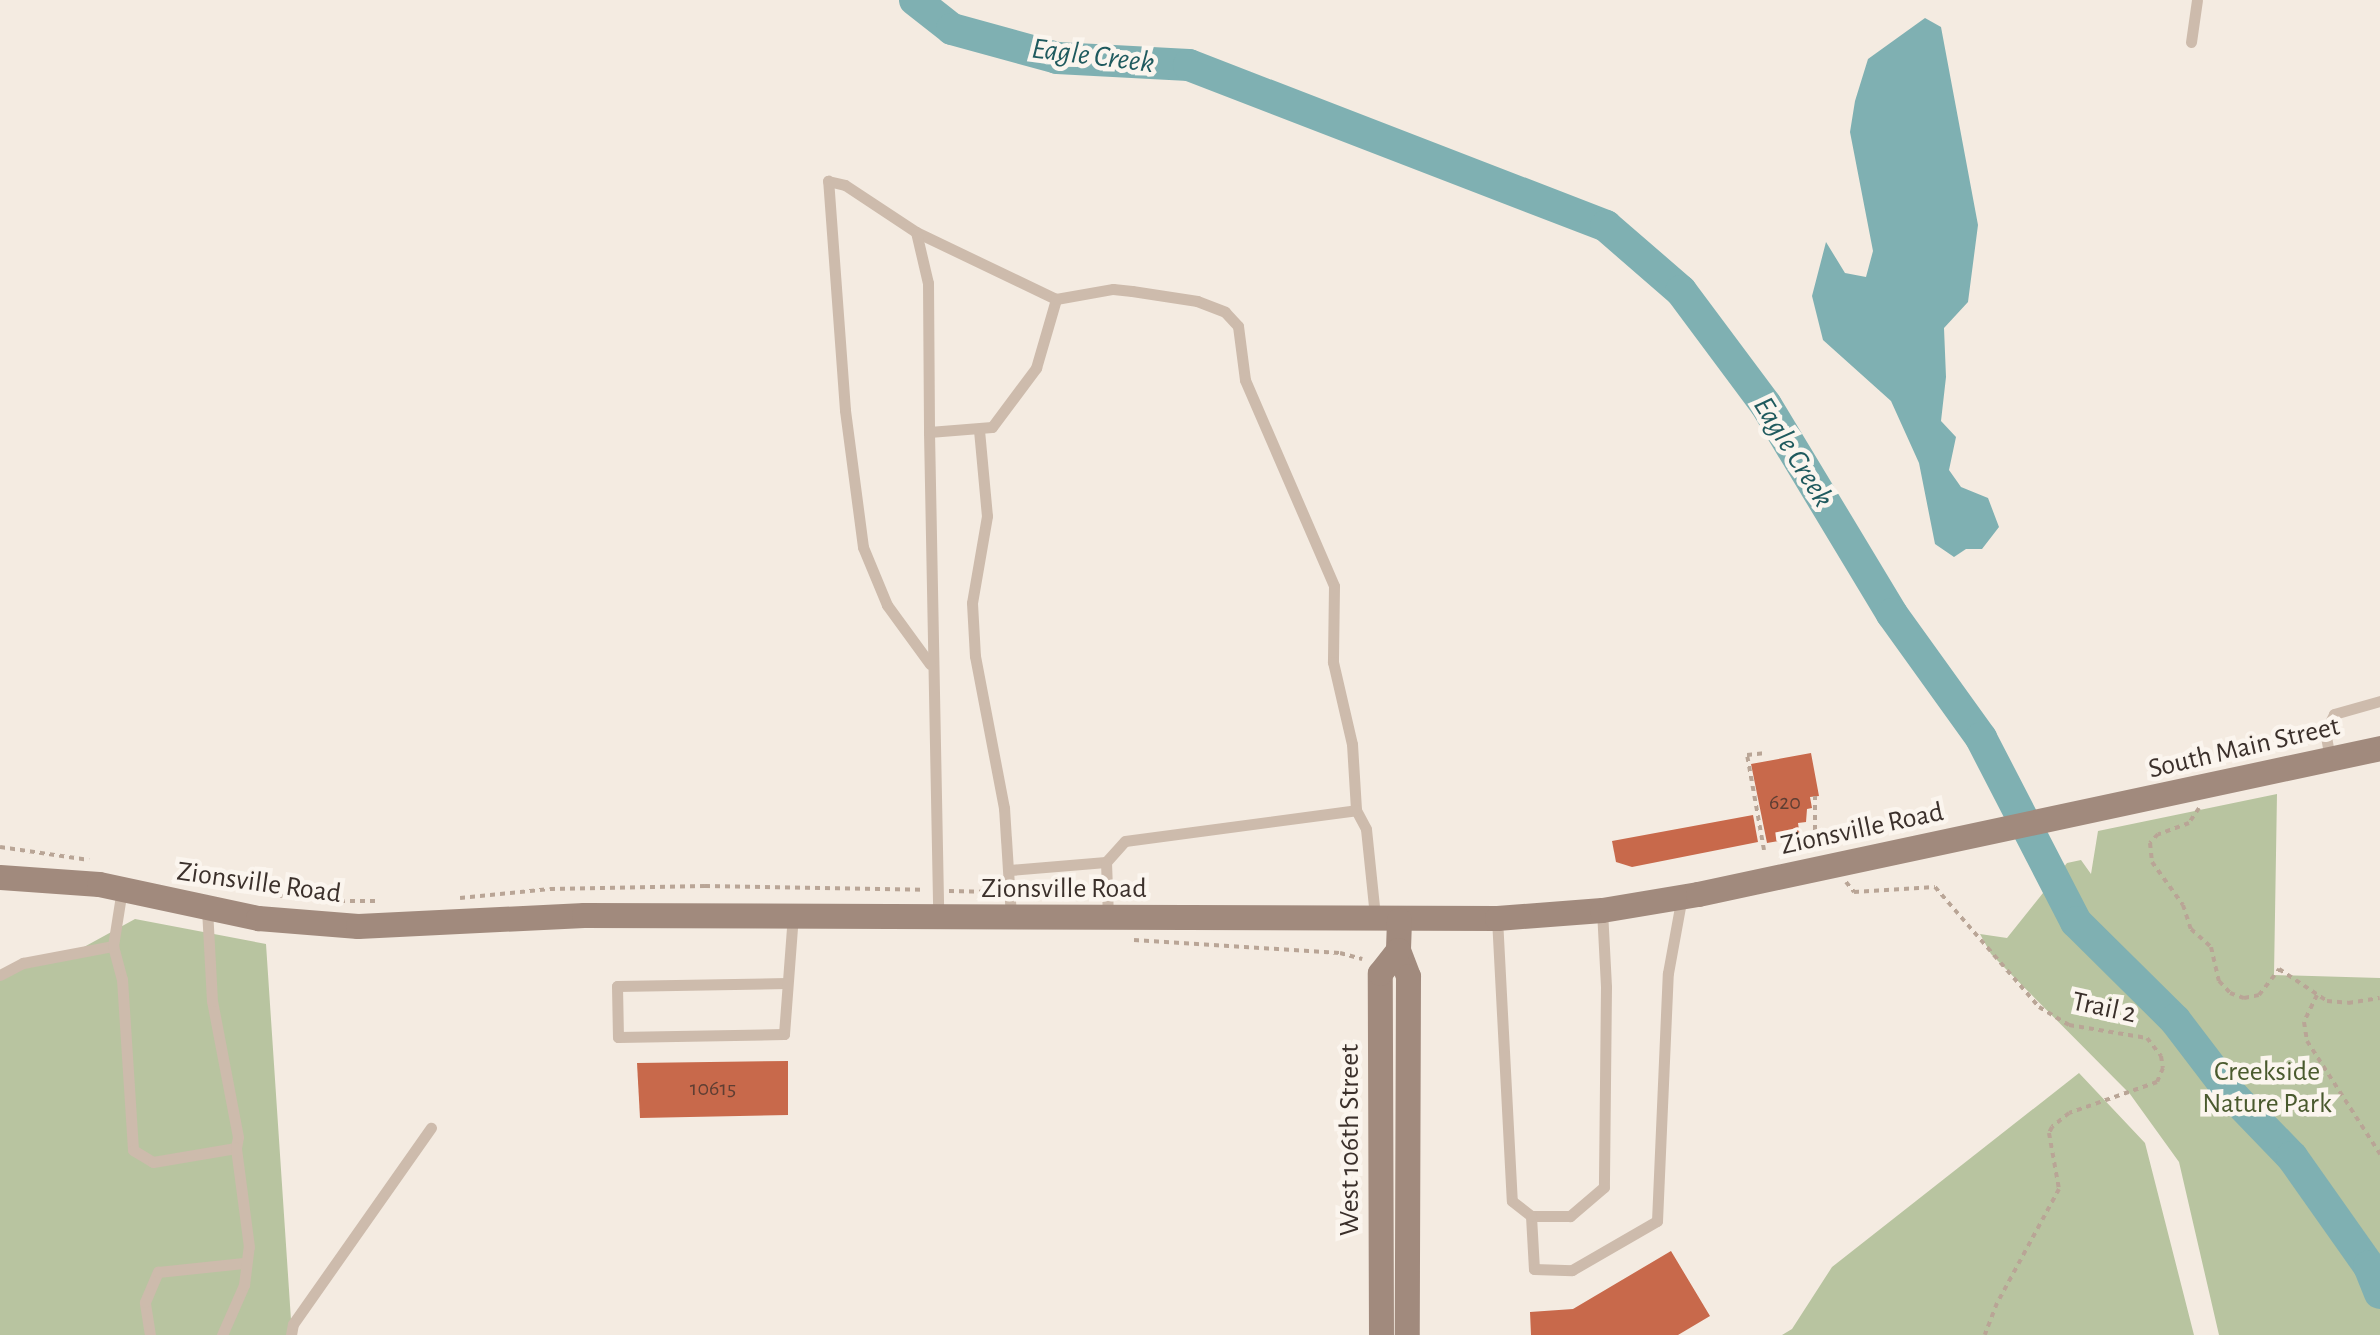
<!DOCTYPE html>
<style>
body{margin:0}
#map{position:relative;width:2380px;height:1335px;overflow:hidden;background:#f4ebe1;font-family:"Alegreya Sans",sans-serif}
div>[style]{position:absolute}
.green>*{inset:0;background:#b8c4a0}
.water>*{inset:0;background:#7fb0b2}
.river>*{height:32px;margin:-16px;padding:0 16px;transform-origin:16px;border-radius:16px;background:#7fb0b2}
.building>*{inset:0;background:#c8694b}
.path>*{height:4px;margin-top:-2px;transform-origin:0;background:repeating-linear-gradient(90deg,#b9a596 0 5px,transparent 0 10px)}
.lane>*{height:11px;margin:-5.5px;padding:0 5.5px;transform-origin:5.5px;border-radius:5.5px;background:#cdbbac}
.secondary>*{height:25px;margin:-12.5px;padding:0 12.5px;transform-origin:12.5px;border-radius:12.5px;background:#a18a7d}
span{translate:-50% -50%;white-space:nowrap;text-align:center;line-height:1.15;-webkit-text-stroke:9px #fbf5ee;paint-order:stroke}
.number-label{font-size:22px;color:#5e3e33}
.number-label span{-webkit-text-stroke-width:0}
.street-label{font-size:28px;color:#3b302b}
.park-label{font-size:28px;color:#4a5a2e}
.water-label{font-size:30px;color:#1f5a5e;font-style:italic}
</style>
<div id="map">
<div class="green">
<div style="clip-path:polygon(2277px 794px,2274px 975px,2380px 978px,2380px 1335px,2219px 1335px,2179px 1162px,2130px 1094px,1991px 954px,1980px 934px,2007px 938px,2067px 863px,2081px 860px,2091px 874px,2098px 831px)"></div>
<div style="clip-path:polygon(135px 919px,266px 944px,292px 1335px,0 1335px,0 975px,73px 953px)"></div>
<div style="clip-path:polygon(2079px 1073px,2145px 1143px,2194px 1335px,1782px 1335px,1792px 1329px,1832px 1267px)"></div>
</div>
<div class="water">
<div style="clip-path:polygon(1925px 18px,1941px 27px,1978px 225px,1968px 302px,1944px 328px,1946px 377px,1941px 421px,1956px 437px,1949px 470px,1961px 487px,1988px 498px,1999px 527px,1982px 549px,1966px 549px,1954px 557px,1935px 544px,1919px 463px,1891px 401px,1823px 340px,1812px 296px,1826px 242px,1845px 273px,1866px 277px,1873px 251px,1850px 132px,1855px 101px,1868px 59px)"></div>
</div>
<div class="river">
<div style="left:915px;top:0;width:47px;rotate:38.1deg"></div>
<div style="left:952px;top:29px;width:109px;rotate:15.4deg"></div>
<div style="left:1057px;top:58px;width:132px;rotate:3deg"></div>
<div style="left:1189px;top:65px;width:447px;rotate:21.1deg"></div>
<div style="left:1606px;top:226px;width:99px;rotate:40.9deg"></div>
<div style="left:1681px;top:291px;width:142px;rotate:53.3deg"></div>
<div style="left:1766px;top:405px;width:244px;rotate:58.9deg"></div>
<div style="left:1892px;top:614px;width:153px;rotate:54.3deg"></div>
<div style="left:1981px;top:738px;width:207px;rotate:62.7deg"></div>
<div style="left:2076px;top:922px;width:139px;rotate:44.7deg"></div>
<div style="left:2175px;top:1020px;width:96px;rotate:52.7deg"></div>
<div style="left:2233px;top:1096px;width:85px;rotate:46deg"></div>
<div style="left:2292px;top:1157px;width:133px;rotate:54.8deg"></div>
<div style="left:2369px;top:1266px;width:29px;rotate:68deg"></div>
</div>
<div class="building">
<div style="clip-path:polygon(1811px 753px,1819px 796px,1810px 797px,1812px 808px,1807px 809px,1806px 822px,1798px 823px,1800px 837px,1767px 843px,1751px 764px)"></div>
<div style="clip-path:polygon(1753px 815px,1758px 842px,1632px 867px,1616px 862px,1612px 841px)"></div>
<div style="clip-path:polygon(788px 1061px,788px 1115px,640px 1118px,637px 1063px)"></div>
<div style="clip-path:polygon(1671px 1251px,1710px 1316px,1678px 1335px,1531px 1335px,1530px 1312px,1573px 1309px)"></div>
</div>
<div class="path">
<div style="left:2199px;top:808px;width:18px;rotate:124deg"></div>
<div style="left:2189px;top:823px;width:33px;rotate:160deg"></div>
<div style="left:2158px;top:834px;width:12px;rotate:132deg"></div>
<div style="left:2150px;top:843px;width:19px;rotate:84deg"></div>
<div style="left:2152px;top:862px;width:53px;rotate:54.2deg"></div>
<div style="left:2183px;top:905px;width:25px;rotate:72deg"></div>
<div style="left:2191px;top:929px;width:27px;rotate:42deg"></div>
<div style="left:2211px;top:947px;width:35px;rotate:77deg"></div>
<div style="left:2219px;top:981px;width:16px;rotate:47deg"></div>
<div style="left:2230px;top:993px;width:15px;rotate:20deg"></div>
<div style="left:2244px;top:998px;width:15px;rotate:-11deg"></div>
<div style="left:2259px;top:995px;width:33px;rotate:-52deg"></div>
<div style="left:2279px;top:969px;width:58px;rotate:33.7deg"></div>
<div style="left:2327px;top:1001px;width:21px;rotate:5deg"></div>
<div style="left:2348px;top:1003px;width:32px;rotate:-9deg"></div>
<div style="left:1815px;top:840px;width:44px;rotate:-90deg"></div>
<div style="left:0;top:847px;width:90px;rotate:8.3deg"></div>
<div style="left:1764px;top:850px;width:97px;rotate:-100.1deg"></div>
<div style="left:1747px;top:755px;width:19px;rotate:-6deg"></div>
<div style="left:1846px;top:882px;width:13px;rotate:51deg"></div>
<div style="left:1854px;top:892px;width:81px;rotate:-3.5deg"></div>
<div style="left:1935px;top:887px;width:159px;rotate:49.1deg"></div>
<div style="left:2039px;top:1007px;width:35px;rotate:31deg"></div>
<div style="left:2069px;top:1025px;width:79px;rotate:9.5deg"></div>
<div style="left:2147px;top:1038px;width:23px;rotate:52deg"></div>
<div style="left:2161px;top:1056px;width:12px;rotate:81deg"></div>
<div style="left:2163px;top:1068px;width:15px;rotate:113deg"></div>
<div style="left:2157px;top:1082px;width:93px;rotate:160.6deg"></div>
<div style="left:2069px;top:1113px;width:22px;rotate:141deg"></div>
<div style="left:2052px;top:1127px;width:7px;rotate:117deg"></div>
<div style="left:2049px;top:1133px;width:57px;rotate:79.9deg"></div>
<div style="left:2059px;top:1189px;width:130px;rotate:118.5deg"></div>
<div style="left:1997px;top:1303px;width:34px;rotate:111deg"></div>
<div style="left:949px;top:891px;width:46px;rotate:1.2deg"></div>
<div style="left:250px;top:892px;width:51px;rotate:6.7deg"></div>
<div style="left:1024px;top:892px;width:21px;rotate:3deg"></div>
<div style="left:460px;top:898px;width:90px;rotate:-5.7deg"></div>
<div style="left:550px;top:889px;width:155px;rotate:-1.1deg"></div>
<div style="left:705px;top:886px;width:220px;rotate:1deg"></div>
<div style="left:340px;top:901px;width:40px"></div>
<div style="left:1134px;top:940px;width:206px;rotate:3.6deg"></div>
<div style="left:1340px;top:953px;width:23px;rotate:15deg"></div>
<div style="left:2317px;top:995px;width:30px;rotate:116deg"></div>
<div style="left:2304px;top:1022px;width:19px;rotate:81deg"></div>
<div style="left:2307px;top:1041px;width:135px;rotate:57.1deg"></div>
</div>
<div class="lane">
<div style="left:2191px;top:42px;width:42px;rotate:-81.9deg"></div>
<div style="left:916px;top:232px;width:155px;rotate:25.6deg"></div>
<div style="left:979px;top:430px;width:86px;rotate:84.7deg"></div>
<div style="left:987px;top:516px;width:88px;rotate:99.8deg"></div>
<div style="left:972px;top:603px;width:53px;rotate:86.8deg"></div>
<div style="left:975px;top:656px;width:155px;rotate:79.2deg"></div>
<div style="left:1004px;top:808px;width:107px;rotate:86.3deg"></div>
<div style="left:929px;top:432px;width:485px;rotate:88.9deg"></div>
<div style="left:930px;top:664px;width:73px;rotate:-126.1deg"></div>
<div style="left:887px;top:605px;width:63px;rotate:-112.5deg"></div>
<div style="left:863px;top:547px;width:138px;rotate:-97.5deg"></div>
<div style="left:845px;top:410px;width:230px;rotate:-94.2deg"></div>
<div style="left:828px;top:181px;width:17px;rotate:13deg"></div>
<div style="left:845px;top:185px;width:85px;rotate:33.5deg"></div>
<div style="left:916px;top:232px;width:52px;rotate:76.8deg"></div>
<div style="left:928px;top:283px;width:149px;rotate:89.6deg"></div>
<div style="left:929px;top:432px;width:63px;rotate:-4.5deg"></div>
<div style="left:992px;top:427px;width:74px;rotate:-53.3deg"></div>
<div style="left:1036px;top:368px;width:72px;rotate:-73.8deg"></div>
<div style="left:1056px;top:299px;width:58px;rotate:-10deg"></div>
<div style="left:1113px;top:289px;width:19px;rotate:6deg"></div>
<div style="left:1132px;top:291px;width:66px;rotate:8.7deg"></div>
<div style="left:1197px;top:301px;width:30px;rotate:21deg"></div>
<div style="left:1225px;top:312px;width:19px;rotate:47deg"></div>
<div style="left:1238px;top:326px;width:54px;rotate:82.6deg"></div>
<div style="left:1245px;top:380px;width:224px;rotate:66.6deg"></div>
<div style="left:1334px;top:586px;width:76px;rotate:90.8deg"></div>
<div style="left:1333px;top:662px;width:84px;rotate:77deg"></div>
<div style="left:1352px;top:744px;width:66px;rotate:86.5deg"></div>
<div style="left:1356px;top:810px;width:21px;rotate:62deg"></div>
<div style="left:1366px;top:829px;width:87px;rotate:84.1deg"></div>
<div style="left:2330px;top:759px;width:27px;rotate:-100deg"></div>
<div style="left:2325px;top:732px;width:20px;rotate:-63deg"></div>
<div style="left:2334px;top:714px;width:48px;rotate:-15.8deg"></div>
<div style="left:1106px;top:862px;width:28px;rotate:-48deg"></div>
<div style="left:1125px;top:841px;width:233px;rotate:-7.6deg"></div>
<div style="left:1010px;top:870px;width:96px;rotate:-4.8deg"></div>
<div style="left:1106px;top:862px;width:54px;rotate:87.9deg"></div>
<div style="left:1602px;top:910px;width:77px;rotate:87deg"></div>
<div style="left:1606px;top:987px;width:200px;rotate:90.6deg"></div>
<div style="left:1604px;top:1187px;width:45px;rotate:139.5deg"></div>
<div style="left:1570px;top:1216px;width:39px;rotate:180deg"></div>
<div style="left:1531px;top:1216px;width:53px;rotate:86.8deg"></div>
<div style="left:1534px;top:1269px;width:38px;rotate:2deg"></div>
<div style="left:1572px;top:1270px;width:98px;rotate:-30deg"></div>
<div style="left:1657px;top:1221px;width:248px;rotate:-87.5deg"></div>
<div style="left:1668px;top:973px;width:78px;rotate:-79.7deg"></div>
<div style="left:1497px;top:918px;width:283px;rotate:87deg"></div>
<div style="left:1512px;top:1201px;width:24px;rotate:38deg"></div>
<div style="left:113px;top:946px;width:34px;rotate:75deg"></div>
<div style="left:122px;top:979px;width:171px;rotate:86.3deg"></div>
<div style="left:133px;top:1150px;width:23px;rotate:31deg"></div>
<div style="left:153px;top:1162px;width:84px;rotate:-9.6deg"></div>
<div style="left:236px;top:1148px;width:11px;rotate:-80deg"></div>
<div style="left:238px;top:1137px;width:138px;rotate:-100.8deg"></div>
<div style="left:212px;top:1001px;width:92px;rotate:-93.1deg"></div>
<div style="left:0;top:975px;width:26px;rotate:-28deg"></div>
<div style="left:23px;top:963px;width:92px;rotate:-10.7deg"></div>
<div style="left:113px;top:946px;width:58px;rotate:-81deg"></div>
<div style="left:787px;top:983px;width:170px;rotate:179deg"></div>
<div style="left:617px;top:986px;width:51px;rotate:88.9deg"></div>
<div style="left:618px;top:1037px;width:166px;rotate:-1deg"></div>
<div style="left:784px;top:1034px;width:119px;rotate:-85.7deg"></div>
<div style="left:150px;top:1335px;width:33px;rotate:-99deg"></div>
<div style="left:145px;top:1302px;width:33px;rotate:-67deg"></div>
<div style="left:158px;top:1272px;width:86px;rotate:-6deg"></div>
<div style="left:222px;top:1335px;width:55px;rotate:-66.3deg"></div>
<div style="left:244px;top:1285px;width:38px;rotate:-83deg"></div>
<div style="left:249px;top:1247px;width:100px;rotate:-97.5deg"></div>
<div style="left:291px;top:1335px;width:11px;rotate:-80deg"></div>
<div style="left:293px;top:1324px;width:240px;rotate:-54.9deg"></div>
</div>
<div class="secondary">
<div style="left:0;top:877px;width:99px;rotate:4deg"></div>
<div style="left:99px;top:884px;width:163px;rotate:12.1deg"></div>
<div style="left:258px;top:918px;width:100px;rotate:4.6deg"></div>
<div style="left:358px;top:926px;width:226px;rotate:-2.8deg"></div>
<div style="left:584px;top:915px;width:913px;rotate:0.19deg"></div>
<div style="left:1497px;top:918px;width:105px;rotate:-4.4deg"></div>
<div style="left:1602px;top:910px;width:97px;rotate:-9.5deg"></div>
<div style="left:1698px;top:894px;width:697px;rotate:-12.08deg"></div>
<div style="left:1399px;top:920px;width:30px;rotate:92deg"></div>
<div style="left:1398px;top:950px;width:28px;rotate:69deg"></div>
<div style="left:1408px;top:976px;width:359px;rotate:90.2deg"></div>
<div style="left:1381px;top:1335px;width:362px;rotate:-90.2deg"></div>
<div style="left:1380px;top:973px;width:29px;rotate:-52deg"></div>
</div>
<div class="number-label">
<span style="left:1785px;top:803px">620</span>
<span style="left:713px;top:1089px">10615</span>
</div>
<div class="street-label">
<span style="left:2244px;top:748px;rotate:-13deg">South Main Street</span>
<span style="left:1862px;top:829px;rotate:-12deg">Zionsville Road</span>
<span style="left:259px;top:883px;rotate:8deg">Zionsville Road</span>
<span style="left:1064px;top:889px">Zionsville Road</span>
<span style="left:2104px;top:1008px;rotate:12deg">Trail 2</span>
<span style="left:1350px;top:1140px;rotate:-90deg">West 106th Street</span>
</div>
<div class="park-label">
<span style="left:2267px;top:1088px">Creekside<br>Nature Park</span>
</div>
<div class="water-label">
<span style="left:1093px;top:56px;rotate:7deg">Eagle Creek</span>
<span style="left:1793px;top:452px;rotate:58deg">Eagle Creek</span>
</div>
</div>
